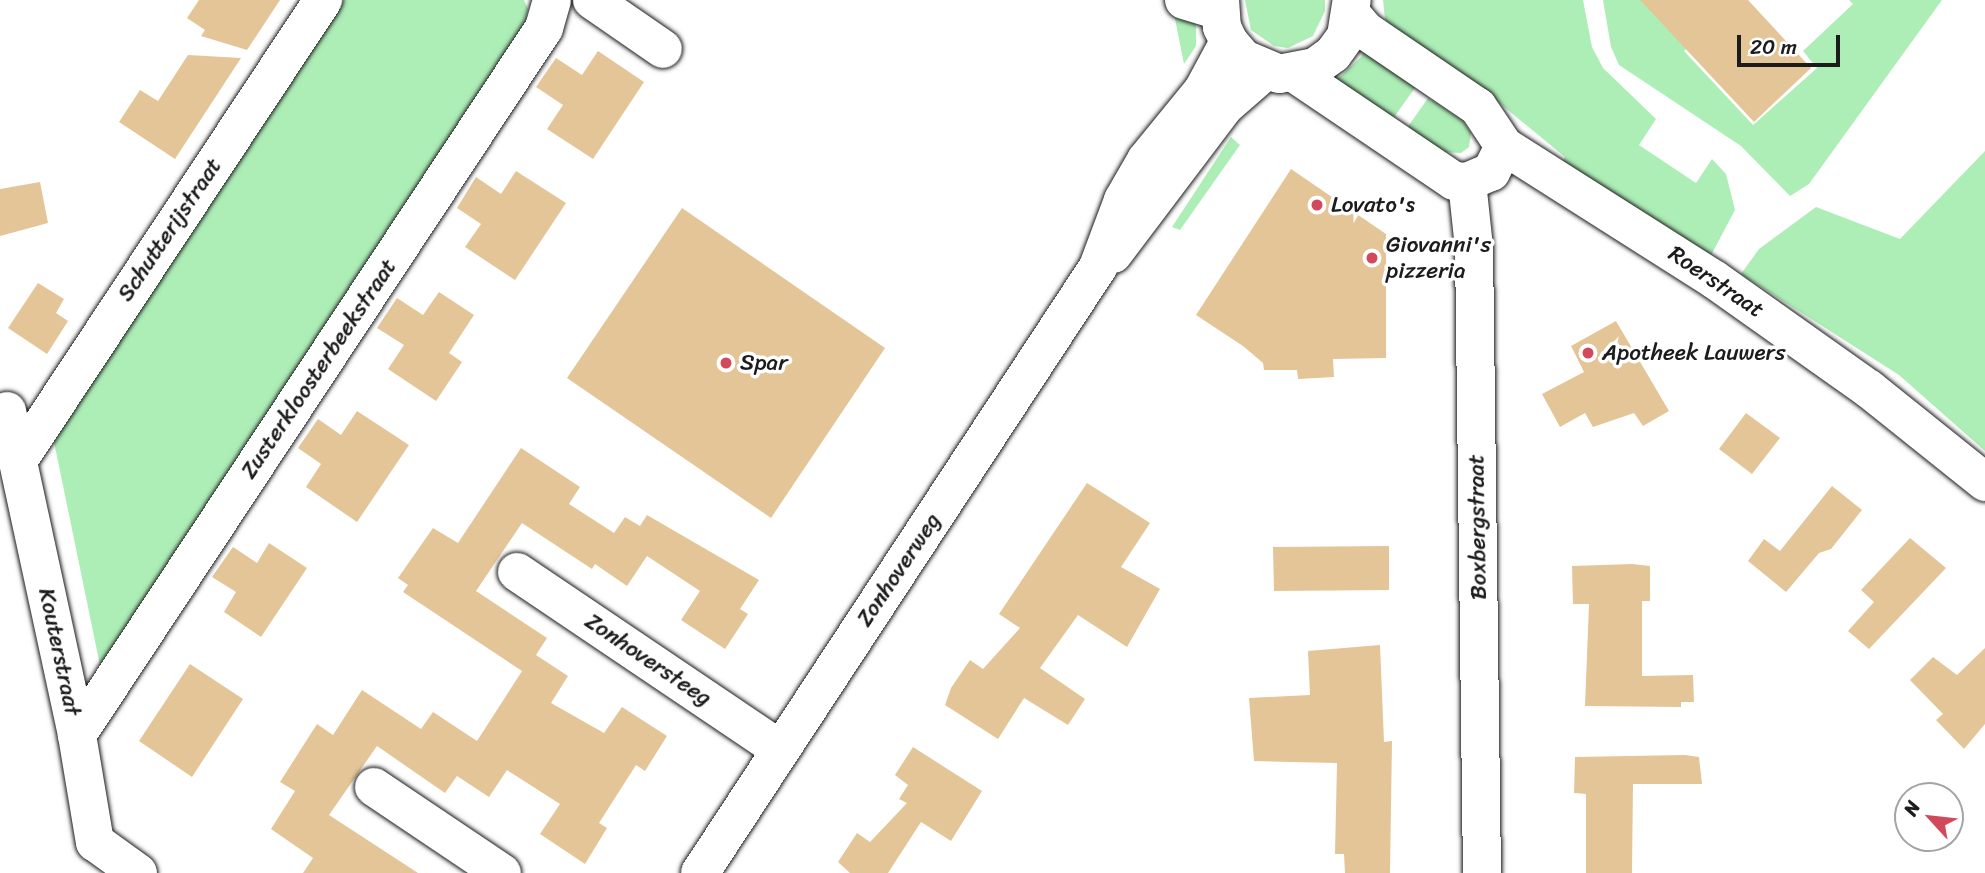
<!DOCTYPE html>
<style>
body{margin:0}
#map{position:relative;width:1985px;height:873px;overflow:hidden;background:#fff;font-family:Sriracha,sans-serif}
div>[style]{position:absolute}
.green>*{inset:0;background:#adeeb7}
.building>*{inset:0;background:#e4c597}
.roads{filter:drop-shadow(0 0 2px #1c1c1c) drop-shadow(0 0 2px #1c1c1c)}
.minor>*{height:38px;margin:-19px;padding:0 19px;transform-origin:19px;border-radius:19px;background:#fff}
.tertiary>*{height:38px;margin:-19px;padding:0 19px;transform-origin:19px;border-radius:19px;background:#fff}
.dots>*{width:19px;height:19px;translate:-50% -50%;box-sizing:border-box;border:4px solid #fff;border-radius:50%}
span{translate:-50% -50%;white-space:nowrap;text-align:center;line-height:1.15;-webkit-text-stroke:7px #fff;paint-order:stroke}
.poi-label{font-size:23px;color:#1c1c1c}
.left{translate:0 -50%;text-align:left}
.street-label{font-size:23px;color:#1c1c1c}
.north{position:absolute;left:1894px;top:782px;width:70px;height:70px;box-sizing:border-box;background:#fff;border:2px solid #a4a4a4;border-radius:50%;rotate:297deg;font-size:19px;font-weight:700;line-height:28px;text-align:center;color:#1c1c1c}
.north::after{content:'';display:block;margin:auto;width:24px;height:32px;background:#d1495b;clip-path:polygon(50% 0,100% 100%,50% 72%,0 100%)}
.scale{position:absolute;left:1737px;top:35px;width:103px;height:32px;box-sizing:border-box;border:4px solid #1c1c1c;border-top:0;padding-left:9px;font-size:21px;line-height:24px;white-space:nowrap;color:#1c1c1c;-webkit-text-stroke:5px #fff;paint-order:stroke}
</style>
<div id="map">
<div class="green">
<div style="clip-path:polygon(344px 0,524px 0,528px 9px,521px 42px,102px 675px,53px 437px)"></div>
<div style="clip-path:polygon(1245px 0,1325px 0,1325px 11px,1313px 36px,1288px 48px,1274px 46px,1251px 30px)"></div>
<div style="clip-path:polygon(1383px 0,1583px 0,1592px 47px,1603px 68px,1656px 119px,1639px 145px,1696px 183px,1712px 159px,1726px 174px,1735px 210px,1708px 261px,1561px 164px,1565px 157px,1480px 87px,1393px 29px,1385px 19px)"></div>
<div style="clip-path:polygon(1603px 0,1738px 0,1684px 51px,1753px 125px,1817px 68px,1803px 51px,1853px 4px,1849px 0,1942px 0,1809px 184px,1790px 196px,1741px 146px,1619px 65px,1611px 47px)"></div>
<div style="clip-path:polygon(1174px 14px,1191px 15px,1196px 25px,1196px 46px,1184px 64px)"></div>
<div style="clip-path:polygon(1368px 41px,1422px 78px,1387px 127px,1328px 88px,1361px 57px)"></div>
<div style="clip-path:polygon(1428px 98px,1462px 120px,1471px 133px,1469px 147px,1461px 153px,1442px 152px,1407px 128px)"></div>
<div style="clip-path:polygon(1231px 137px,1240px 145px,1180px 230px,1172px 227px)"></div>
<div style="clip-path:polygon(1985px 151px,1985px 451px,1899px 375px,1741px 274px,1759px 249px,1816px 207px,1900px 239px)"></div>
</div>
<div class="building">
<div style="clip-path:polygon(199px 0,280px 0,247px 50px,201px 36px,205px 30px,187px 18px)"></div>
<div style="clip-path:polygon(1640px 0,1748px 0,1811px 68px,1754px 122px)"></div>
<div style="clip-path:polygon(598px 51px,644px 82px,593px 159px,547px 129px,563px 105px,536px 87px,556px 58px,582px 75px)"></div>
<div style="clip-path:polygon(188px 55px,241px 58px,175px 159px,119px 122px,140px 90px,158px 101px)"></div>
<div style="clip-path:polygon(1291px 169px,1386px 234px,1386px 358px,1333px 359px,1334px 377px,1298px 379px,1297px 370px,1264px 370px,1263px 363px,1243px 346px,1196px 315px)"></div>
<div style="clip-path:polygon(516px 171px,566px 203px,515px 280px,465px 247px,481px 224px,457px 208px,476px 177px,501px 194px)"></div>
<div style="clip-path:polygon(40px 182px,48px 223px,0 236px,0 189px)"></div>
<div style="clip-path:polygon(682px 208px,885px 348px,771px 518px,567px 378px)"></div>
<div style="clip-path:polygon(38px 283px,64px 299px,56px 313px,68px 321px,47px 354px,8px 328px)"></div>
<div style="clip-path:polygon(439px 292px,474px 315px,449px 353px,462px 362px,436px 401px,388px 369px,404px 345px,377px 328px,397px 298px,423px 315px)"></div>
<div style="clip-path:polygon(1616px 321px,1669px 411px,1643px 426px,1634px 413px,1593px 427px,1585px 413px,1560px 427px,1542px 394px,1584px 372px,1571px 346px)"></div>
<div style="clip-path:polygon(357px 411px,409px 445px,357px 522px,306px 487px,321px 464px,298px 448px,318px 419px,341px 435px)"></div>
<div style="clip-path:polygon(1746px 413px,1780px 438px,1752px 474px,1719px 449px)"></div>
<div style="clip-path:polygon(521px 448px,580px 487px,569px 504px,614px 533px,625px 517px,640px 526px,647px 515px,759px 580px,740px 609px,748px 614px,725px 649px,681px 620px,700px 591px,647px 556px,627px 586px,595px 564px,592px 569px,522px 523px,476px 591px,547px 638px,536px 655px,568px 676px,551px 703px,604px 733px,622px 707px,667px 736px,645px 771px,636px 765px,599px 823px,607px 828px,585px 864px,540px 834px,560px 804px,507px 770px,489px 797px,457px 776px,445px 793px,377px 746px,329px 815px,418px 873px,303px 873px,313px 858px,271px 829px,295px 791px,280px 782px,317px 724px,333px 735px,362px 690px,421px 729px,433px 712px,477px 741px,522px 671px,403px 592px,408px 585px,398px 578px,433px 528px,458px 543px)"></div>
<div style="clip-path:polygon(1087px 483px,1150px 523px,1121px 567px,1160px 589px,1127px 647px,1078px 615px,1040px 668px,1085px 699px,1068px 725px,1024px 698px,998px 739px,945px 705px,951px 688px,970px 660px,983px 669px,1020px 628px,999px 614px)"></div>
<div style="clip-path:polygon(1832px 486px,1862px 510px,1831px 549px,1819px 553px,1786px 592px,1748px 561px,1764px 539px,1780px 551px)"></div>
<div style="clip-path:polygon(1910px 538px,1946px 568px,1869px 649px,1848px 631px,1874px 602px,1861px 590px)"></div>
<div style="clip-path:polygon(269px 543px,307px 568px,261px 637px,224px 612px,236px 592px,212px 577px,233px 547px,257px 563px)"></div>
<div style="clip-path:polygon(1389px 546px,1389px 590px,1274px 591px,1273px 547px)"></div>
<div style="clip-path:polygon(1632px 564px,1650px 566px,1650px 601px,1642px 601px,1642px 676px,1693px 675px,1694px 702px,1681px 702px,1681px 707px,1585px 706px,1589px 604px,1573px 604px,1572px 566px)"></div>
<div style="clip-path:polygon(1380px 645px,1384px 742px,1392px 741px,1390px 873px,1345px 873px,1344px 854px,1335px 854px,1337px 763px,1254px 761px,1249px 698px,1310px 695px,1308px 651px)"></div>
<div style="clip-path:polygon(1985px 648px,1985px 724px,1964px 749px,1936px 720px,1943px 714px,1910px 680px,1933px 657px,1957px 675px)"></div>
<div style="clip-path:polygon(190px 664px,243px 699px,192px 777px,139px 741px)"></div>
<div style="clip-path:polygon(913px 747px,982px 791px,951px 841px,921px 822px,888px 873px,850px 873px,838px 862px,857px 833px,870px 842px,907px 803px,899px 799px,908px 785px,895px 775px)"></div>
<div style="clip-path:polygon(1685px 755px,1699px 757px,1702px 784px,1633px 784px,1632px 873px,1586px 873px,1586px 794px,1574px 793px,1575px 757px)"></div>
</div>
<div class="roads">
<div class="minor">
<div style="left:592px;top:0;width:86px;rotate:34.6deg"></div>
<div style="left:1184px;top:0;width:37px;rotate:17deg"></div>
<div style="left:1352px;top:15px;width:21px;rotate:49deg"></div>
<div style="left:1366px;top:31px;width:135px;rotate:34.2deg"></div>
<div style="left:1478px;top:107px;width:47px;rotate:56.3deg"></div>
<div style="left:1294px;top:73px;width:193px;rotate:34deg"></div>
<div style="left:1454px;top:181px;width:13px;rotate:4deg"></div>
<div style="left:1467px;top:182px;width:26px;rotate:-23deg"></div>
<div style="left:1491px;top:172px;width:29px;rotate:-63deg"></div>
<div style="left:1504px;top:146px;width:250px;rotate:32.4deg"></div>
<div style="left:1715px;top:280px;width:189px;rotate:35.3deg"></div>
<div style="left:1869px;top:389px;width:149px;rotate:38.7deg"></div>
<div style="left:1467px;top:182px;width:65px;rotate:83.9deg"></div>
<div style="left:1474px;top:247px;width:626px;rotate:89.27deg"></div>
<div style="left:7px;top:411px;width:331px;rotate:77.8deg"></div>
<div style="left:77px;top:735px;width:109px;rotate:80.5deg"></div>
<div style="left:95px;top:842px;width:53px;rotate:35.8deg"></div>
<div style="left:18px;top:461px;width:553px;rotate:-56.51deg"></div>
<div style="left:517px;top:572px;width:316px;rotate:34deg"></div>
<div style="left:77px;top:735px;width:847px;rotate:-56.55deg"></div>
<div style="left:544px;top:28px;width:29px;rotate:-74deg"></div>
<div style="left:374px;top:787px;width:154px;rotate:33.9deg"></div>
</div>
<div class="tertiary">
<div style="left:1220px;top:0;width:27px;rotate:86deg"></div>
<div style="left:1222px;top:27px;width:17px;rotate:65deg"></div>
<div style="left:1229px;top:42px;width:23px;rotate:49deg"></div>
<div style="left:1244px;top:59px;width:38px;rotate:23deg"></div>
<div style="left:1279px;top:74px;width:37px;rotate:-11deg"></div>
<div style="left:1315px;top:67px;width:22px;rotate:-36deg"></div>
<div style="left:1333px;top:54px;width:22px;rotate:-54deg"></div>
<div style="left:1346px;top:36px;width:36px;rotate:-81deg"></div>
<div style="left:1113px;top:254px;width:186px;rotate:-52.9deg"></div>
<div style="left:1225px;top:106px;width:53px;rotate:-41.2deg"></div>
<div style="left:700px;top:873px;width:725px;rotate:-56.7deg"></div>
<div style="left:1098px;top:267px;width:72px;rotate:-69.5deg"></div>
<div style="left:1123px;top:200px;width:46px;rotate:-60.1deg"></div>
<div style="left:1146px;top:160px;width:90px;rotate:-50.8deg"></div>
<div style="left:1203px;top:90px;width:55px;rotate:-61.6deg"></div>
</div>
</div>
<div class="dots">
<div style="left:1317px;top:205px;background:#d1495b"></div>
<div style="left:1372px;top:258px;background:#d1495b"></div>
<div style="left:1588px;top:353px;background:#d1495b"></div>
<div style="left:726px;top:363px;background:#d1495b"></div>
</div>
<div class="poi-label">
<span class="left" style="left:1331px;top:205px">Lovato's</span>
<span class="left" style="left:1386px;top:258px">Giovanni's<br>pizzeria</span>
<span class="left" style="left:1602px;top:353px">Apotheek Lauwers</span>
<span class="left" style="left:740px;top:363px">Spar</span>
</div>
<div class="street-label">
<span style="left:170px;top:230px;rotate:-56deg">Schutterijstraat</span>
<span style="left:1716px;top:282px;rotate:34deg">Roerstraat</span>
<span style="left:319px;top:369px;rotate:-56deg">Zusterkloosterbeekstraat</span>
<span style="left:1478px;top:527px;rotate:-91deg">Boxbergstraat</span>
<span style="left:899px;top:570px;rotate:-56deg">Zonhoverweg</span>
<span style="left:59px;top:652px;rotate:78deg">Kouterstraat</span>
<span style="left:648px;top:660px;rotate:34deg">Zonhoversteeg</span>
</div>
<div class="north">N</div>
<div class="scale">20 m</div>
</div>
